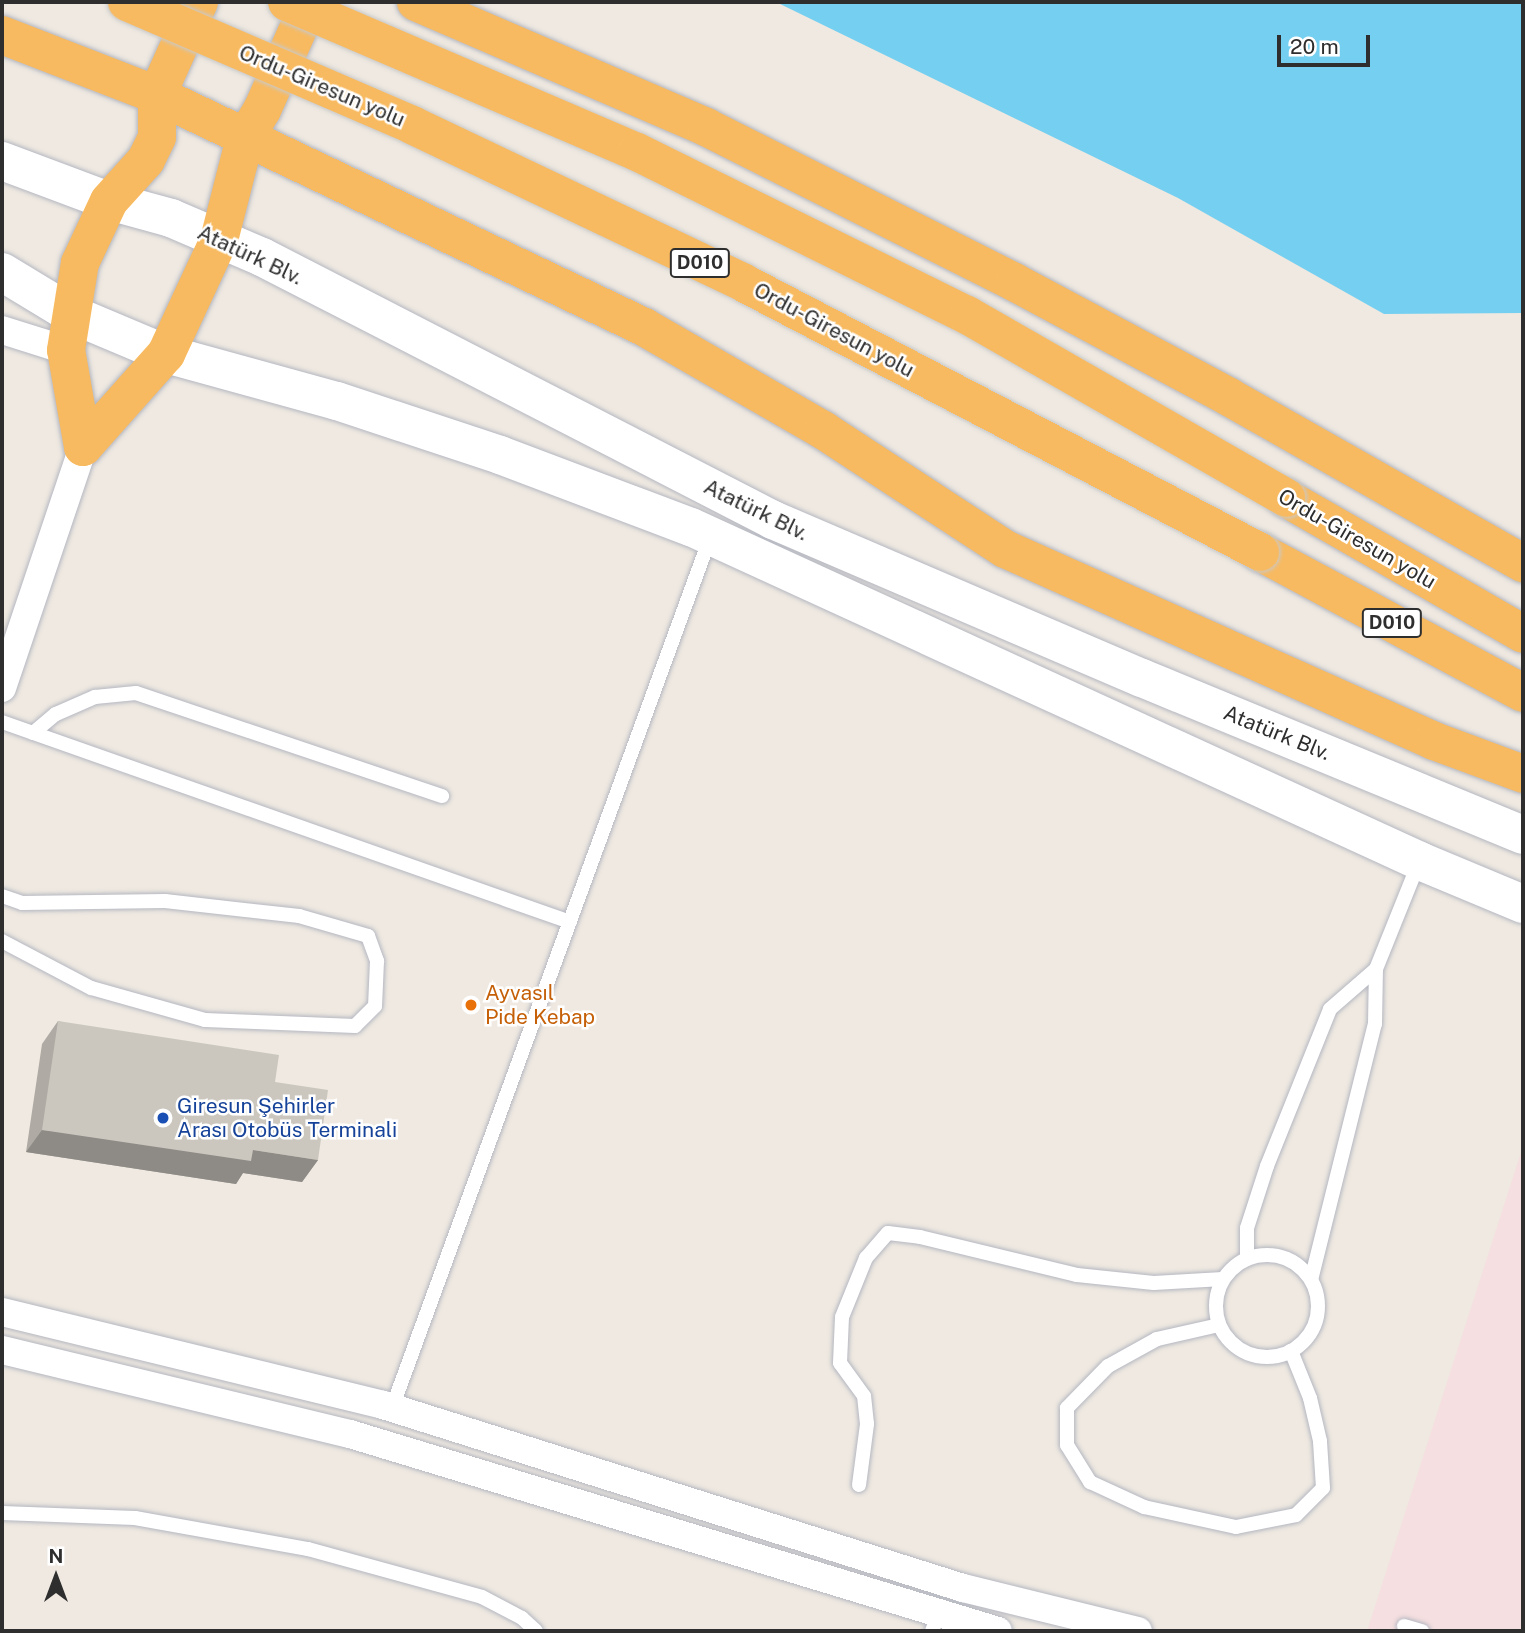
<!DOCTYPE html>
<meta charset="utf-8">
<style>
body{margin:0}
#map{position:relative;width:1525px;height:1633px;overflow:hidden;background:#efe9e1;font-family:"Public Sans",sans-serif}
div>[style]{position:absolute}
.medical>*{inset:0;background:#f5dfe0}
.water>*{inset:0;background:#75cff0}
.roads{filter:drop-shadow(0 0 2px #b4b7c1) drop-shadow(0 0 2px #b4b7c1)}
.service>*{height:14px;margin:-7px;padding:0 7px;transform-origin:7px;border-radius:7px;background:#fff}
.service>.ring{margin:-7px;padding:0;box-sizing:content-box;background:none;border:14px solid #fff;border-radius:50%}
.minor>*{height:28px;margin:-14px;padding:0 14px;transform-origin:14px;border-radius:14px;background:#fff}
.secondary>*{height:38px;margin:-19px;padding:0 19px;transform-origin:19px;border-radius:19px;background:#fff}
.trunk>*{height:38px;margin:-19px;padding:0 19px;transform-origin:19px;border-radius:19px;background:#f8ba60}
.bridges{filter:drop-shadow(0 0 2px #c9c9c9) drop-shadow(0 0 2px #c9c9c9)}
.trunk-bridge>*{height:38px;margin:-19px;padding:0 19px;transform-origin:19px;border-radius:19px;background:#f8ba60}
.wall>*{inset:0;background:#afaba4}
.shaded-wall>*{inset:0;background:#8e8b86}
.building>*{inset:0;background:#cbc7bf}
.dots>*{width:19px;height:19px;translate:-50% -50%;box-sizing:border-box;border:4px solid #fff;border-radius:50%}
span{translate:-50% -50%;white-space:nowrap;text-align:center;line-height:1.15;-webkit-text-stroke:5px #fff;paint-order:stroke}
.shield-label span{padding:2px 5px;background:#fff;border:2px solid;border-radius:5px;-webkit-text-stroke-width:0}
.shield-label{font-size:19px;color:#2e2e2e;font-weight:700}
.street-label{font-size:21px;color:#2e2e2e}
.food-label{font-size:21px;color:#c56008}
.left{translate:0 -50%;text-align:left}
.transit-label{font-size:21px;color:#164399}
.frame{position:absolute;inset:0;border:4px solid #2e2e2e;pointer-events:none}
.north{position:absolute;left:21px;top:1542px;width:70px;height:70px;-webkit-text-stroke:5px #fff;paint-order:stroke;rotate:0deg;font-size:19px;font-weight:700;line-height:28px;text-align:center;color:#2e2e2e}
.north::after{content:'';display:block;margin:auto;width:24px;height:32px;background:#2e2e2e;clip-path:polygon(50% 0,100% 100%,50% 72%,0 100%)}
.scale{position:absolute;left:1277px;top:35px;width:93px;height:32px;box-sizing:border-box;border:4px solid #2e2e2e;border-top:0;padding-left:9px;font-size:21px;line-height:24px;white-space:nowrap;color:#2e2e2e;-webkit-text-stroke:5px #fff;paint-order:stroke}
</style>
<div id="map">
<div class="medical">
<div style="clip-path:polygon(1523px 1146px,1523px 1631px,1367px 1631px)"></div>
</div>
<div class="water">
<div style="clip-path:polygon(776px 2px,1523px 2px,1523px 313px,1384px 314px,1178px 198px)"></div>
</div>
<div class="roads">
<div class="service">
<div style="left:2px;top:722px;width:602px;rotate:19.4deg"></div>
<div style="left:33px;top:733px;width:30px;rotate:-40deg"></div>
<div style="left:56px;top:714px;width:43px;rotate:-23.6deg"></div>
<div style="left:95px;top:697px;width:41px;rotate:-5.6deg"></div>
<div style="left:136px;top:693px;width:323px;rotate:18.6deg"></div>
<div style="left:2px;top:896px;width:21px;rotate:19deg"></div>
<div style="left:22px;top:903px;width:143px;rotate:-0.8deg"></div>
<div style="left:165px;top:901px;width:135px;rotate:6.4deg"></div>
<div style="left:299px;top:916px;width:72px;rotate:16.2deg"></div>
<div style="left:368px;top:936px;width:27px;rotate:70deg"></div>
<div style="left:377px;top:961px;width:45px;rotate:92.5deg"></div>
<div style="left:375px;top:1006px;width:28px;rotate:135deg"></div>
<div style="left:355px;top:1026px;width:150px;rotate:-177.7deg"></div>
<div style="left:205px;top:1020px;width:118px;rotate:-164.3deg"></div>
<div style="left:91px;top:988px;width:101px;rotate:-152.2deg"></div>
<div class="ring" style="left:1216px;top:1255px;width:88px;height:88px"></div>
<div style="left:1247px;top:1259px;width:31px;rotate:-90deg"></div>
<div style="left:1247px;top:1228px;width:65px;rotate:-72.1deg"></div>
<div style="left:1267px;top:1166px;width:169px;rotate:-68.1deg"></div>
<div style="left:1330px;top:1009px;width:61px;rotate:-41deg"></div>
<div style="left:1311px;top:1280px;width:264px;rotate:-76deg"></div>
<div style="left:1375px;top:1024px;width:55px;rotate:-89deg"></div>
<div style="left:1376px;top:969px;width:115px;rotate:-68.1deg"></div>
<div style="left:1219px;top:1325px;width:64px;rotate:167.3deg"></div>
<div style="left:1157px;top:1339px;width:56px;rotate:151.1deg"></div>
<div style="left:1108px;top:1366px;width:59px;rotate:134.3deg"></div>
<div style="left:1067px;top:1408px;width:37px;rotate:90deg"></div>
<div style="left:1067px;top:1445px;width:44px;rotate:58.1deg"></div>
<div style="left:1090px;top:1482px;width:60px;rotate:24.8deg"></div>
<div style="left:1144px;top:1507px;width:94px;rotate:12.3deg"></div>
<div style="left:1236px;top:1527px;width:61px;rotate:-11.3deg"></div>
<div style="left:1296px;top:1515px;width:38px;rotate:-45deg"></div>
<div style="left:1323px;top:1488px;width:47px;rotate:-93.7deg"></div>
<div style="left:1320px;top:1441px;width:44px;rotate:-103.1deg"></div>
<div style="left:1310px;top:1398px;width:51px;rotate:-112deg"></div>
<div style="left:392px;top:1408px;width:926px;rotate:-69.92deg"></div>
<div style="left:859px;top:1485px;width:62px;rotate:-82.5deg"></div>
<div style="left:867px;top:1424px;width:28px;rotate:-96deg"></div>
<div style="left:864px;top:1396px;width:41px;rotate:-126deg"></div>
<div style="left:840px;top:1363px;width:46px;rotate:-87.5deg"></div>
<div style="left:842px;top:1317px;width:64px;rotate:-67.9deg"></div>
<div style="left:866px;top:1258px;width:33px;rotate:-49deg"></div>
<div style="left:888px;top:1233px;width:32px;rotate:7deg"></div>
<div style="left:920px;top:1237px;width:162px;rotate:13.6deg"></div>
<div style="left:1077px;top:1275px;width:77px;rotate:5.9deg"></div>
<div style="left:1154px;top:1283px;width:69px;rotate:-3.3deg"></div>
<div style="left:2px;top:1513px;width:133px;rotate:2.2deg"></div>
<div style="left:135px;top:1518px;width:176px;rotate:10.2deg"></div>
<div style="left:308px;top:1549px;width:180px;rotate:15.4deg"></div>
<div style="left:482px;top:1597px;width:45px;rotate:27.7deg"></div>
<div style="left:522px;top:1618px;width:19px;rotate:43deg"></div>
<div style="left:1404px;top:1626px;width:19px;rotate:16deg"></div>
<div style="left:932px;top:1631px;width:19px;rotate:-69deg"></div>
</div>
<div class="minor">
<div style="left:2px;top:330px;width:67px;rotate:17.4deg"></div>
<div style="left:2px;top:688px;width:254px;rotate:-71.4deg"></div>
<div style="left:2px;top:1312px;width:392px;rotate:13.7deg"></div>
<div style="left:383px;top:1405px;width:608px;rotate:17.51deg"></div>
<div style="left:963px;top:1588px;width:180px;rotate:13.8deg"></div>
<div style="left:2px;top:1350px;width:358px;rotate:13.6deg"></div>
<div style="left:350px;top:1434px;width:677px;rotate:16.91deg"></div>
</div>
<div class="secondary">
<div style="left:2px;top:161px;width:114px;rotate:20.5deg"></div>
<div style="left:109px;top:201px;width:64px;rotate:15.3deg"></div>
<div style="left:171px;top:218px;width:99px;rotate:23.2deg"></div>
<div style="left:262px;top:257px;width:575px;rotate:27.23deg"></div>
<div style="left:773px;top:520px;width:401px;rotate:23.2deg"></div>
<div style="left:1142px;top:678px;width:412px;rotate:22.4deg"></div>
<div style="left:2px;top:272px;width:81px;rotate:31.3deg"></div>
<div style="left:71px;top:314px;width:103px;rotate:22.8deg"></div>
<div style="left:166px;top:354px;width:177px;rotate:15.4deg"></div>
<div style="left:337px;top:401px;width:172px;rotate:18.3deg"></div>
<div style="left:500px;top:455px;width:204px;rotate:20.7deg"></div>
<div style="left:691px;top:527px;width:802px;rotate:24.62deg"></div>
<div style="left:1420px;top:861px;width:112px;rotate:22.7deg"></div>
</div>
<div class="trunk">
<div style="left:416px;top:2px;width:316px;rotate:23.3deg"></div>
<div style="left:706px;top:127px;width:345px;rotate:26.7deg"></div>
<div style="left:1014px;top:282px;width:244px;rotate:28.1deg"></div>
<div style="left:1229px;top:397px;width:338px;rotate:29.5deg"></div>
<div style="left:2px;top:35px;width:166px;rotate:21.2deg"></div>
<div style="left:157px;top:95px;width:539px;rotate:25.47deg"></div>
<div style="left:644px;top:327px;width:207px;rotate:29.9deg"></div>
<div style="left:823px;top:430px;width:217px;rotate:33.2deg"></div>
<div style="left:1005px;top:549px;width:470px;rotate:24.1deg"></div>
<div style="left:1434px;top:741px;width:95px;rotate:20.3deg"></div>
<div style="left:83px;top:447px;width:125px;rotate:-48.3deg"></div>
<div style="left:166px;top:354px;width:126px;rotate:-65.1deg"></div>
<div style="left:219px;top:240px;width:105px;rotate:-75.7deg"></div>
<div style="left:245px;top:138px;width:33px;rotate:-59deg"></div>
<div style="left:262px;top:110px;width:118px;rotate:-66deg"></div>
<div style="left:83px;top:447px;width:98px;rotate:-99.9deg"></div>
<div style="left:66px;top:350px;width:88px;rotate:-80.9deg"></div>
<div style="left:80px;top:263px;width:68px;rotate:-64.9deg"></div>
<div style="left:109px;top:201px;width:55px;rotate:-47.9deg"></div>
<div style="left:146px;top:160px;width:25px;rotate:-64deg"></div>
<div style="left:157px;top:137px;width:42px;rotate:-90deg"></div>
<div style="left:157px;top:95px;width:102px;rotate:-65.7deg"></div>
<div style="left:1286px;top:498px;width:273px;rotate:29.8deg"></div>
<div style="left:1260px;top:552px;width:298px;rotate:28.2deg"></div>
</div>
</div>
<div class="bridges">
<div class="trunk-bridge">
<div style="left:127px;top:2px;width:310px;rotate:23.3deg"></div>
<div style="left:412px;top:125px;width:368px;rotate:25.4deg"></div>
<div style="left:744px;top:283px;width:582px;rotate:27.53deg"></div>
<div style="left:287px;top:2px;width:381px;rotate:23.2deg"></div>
<div style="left:637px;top:152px;width:368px;rotate:26.3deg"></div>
<div style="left:967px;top:315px;width:368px;rotate:29.8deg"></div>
</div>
</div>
<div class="wall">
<div style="clip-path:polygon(58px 1021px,275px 1082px,318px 1160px,302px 1182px,243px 1173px,236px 1184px,26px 1152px,42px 1044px)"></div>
</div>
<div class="shaded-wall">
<div style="clip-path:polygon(42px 1130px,253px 1150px,318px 1160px,302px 1182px,243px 1173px,236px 1184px,26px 1152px)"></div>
</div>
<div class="building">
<div style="clip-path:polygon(58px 1021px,279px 1055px,275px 1082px,328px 1090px,318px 1160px,253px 1150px,251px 1161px,42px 1130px)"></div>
</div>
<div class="dots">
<div style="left:471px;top:1005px;background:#e8710a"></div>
<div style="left:163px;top:1118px;background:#1a4fb4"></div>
</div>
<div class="shield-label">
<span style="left:700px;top:263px">D010</span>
<span style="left:1392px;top:623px">D010</span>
</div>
<div class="street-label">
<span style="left:322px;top:86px;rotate:23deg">Ordu-Giresun yolu</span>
<span style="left:250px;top:255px;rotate:25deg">Atatürk Blv.</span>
<span style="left:834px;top:330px;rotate:28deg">Ordu-Giresun yolu</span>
<span style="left:756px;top:510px;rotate:26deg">Atatürk Blv.</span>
<span style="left:1357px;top:539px;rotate:30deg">Ordu-Giresun yolu</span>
<span style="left:1277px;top:733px;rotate:22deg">Atatürk Blv.</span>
</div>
<div class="food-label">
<span class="left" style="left:485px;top:1005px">Ayvasıl<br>Pide Kebap</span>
</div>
<div class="transit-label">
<span class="left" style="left:177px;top:1118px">Giresun Şehirler<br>Arası Otobüs Terminali</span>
</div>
<div class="frame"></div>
<div class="north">N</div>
<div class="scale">20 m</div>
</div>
